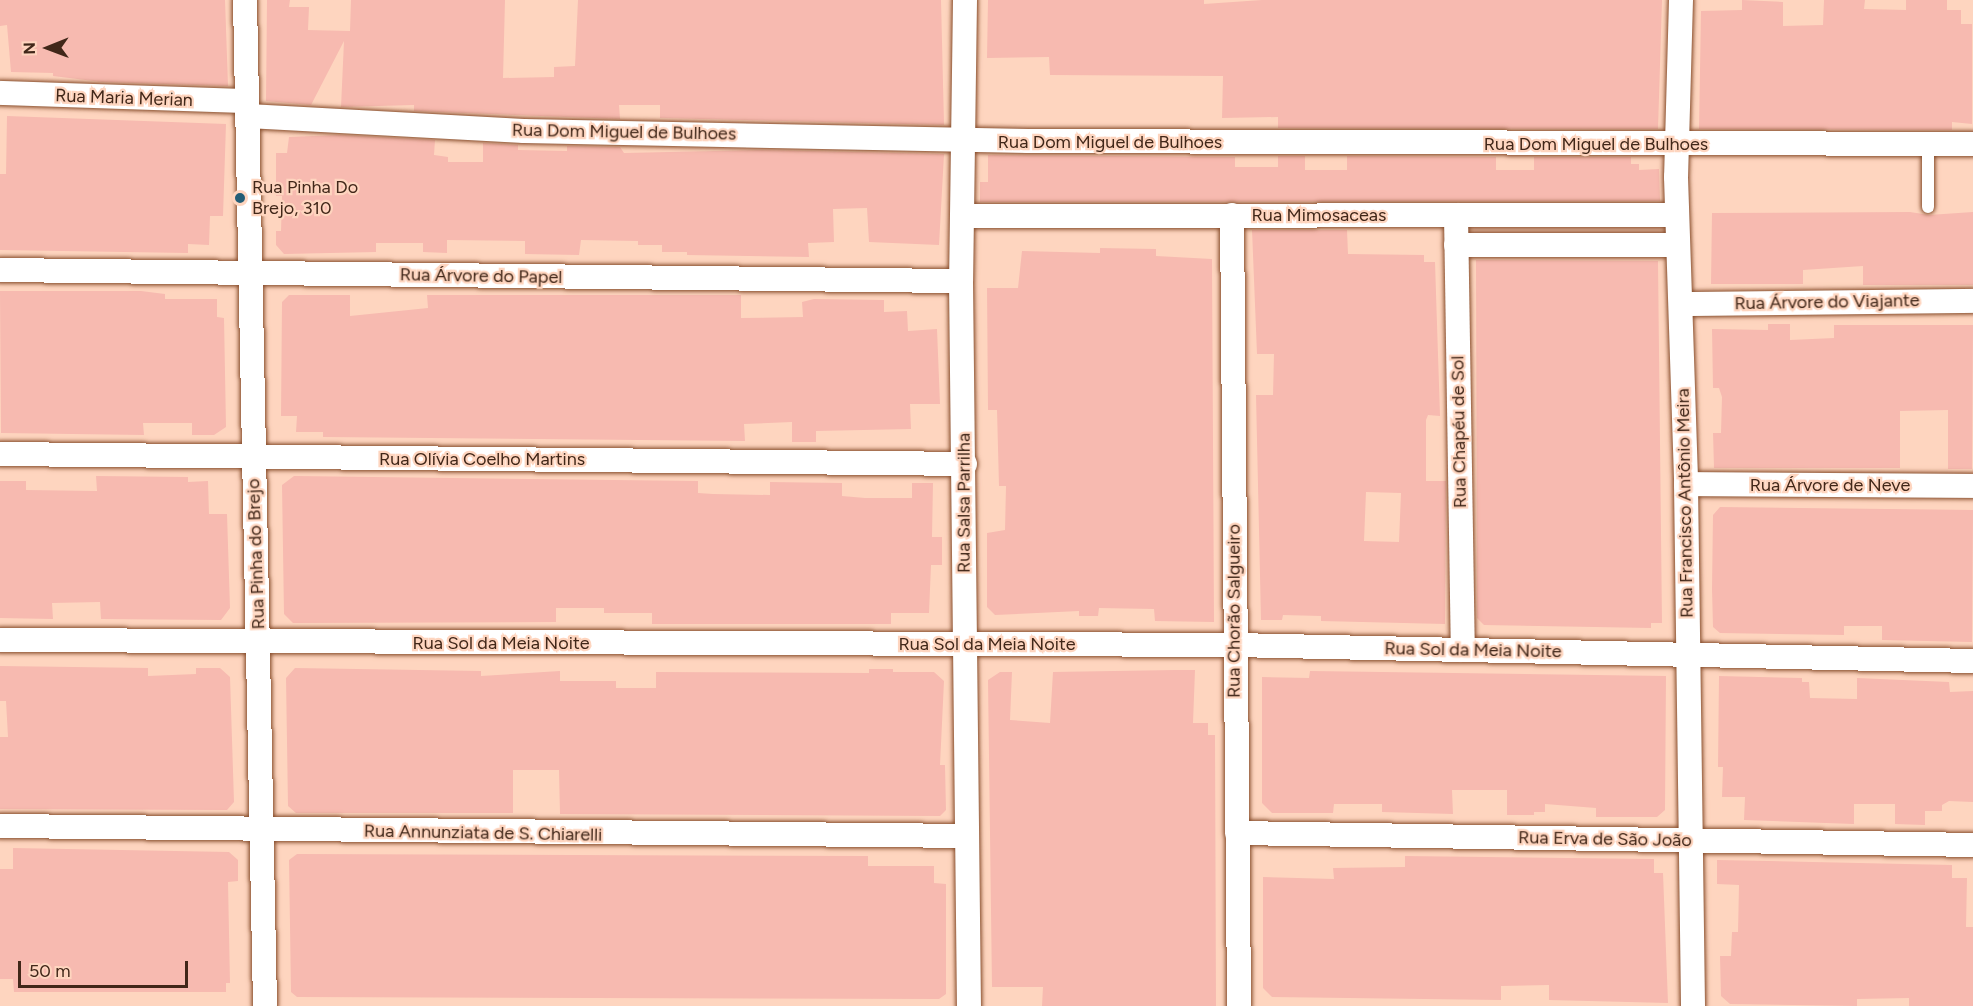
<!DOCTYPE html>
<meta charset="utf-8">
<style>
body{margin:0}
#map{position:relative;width:1973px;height:1006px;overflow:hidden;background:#fed5bf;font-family:Figtree,sans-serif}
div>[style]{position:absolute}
.building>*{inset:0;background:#f7bab0}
.roads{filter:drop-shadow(0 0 2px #884e2c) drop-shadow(0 0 2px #884e2c)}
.lane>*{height:12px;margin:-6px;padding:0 6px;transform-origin:6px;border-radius:6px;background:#fff}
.street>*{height:24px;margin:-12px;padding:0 12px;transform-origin:12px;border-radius:12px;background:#fff}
.dots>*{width:16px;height:16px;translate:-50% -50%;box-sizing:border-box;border:3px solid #fed5bf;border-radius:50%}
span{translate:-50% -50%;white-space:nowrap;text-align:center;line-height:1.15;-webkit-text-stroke:4.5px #fed5bf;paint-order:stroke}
.street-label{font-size:18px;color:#412719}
.poi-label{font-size:18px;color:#412719}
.left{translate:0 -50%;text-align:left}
.north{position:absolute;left:18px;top:18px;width:60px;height:60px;-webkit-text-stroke:4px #fed5bf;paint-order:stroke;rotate:269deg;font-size:16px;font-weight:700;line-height:24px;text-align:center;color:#412719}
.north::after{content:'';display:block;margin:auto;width:21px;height:27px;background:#412719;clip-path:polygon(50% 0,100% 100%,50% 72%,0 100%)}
.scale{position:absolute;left:18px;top:961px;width:170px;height:27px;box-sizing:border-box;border:3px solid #412719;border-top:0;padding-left:8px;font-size:18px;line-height:21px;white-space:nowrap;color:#412719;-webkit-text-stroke:4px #fed5bf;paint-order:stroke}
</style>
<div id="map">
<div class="building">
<div style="clip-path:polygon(0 0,225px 0,228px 86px,102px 82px,53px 76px,53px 73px,11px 72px,7px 25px,0 26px)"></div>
<div style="clip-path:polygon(267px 0,290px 0,289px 7px,309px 7px,308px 30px,350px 31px,351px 0,505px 0,503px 78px,554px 77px,554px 67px,575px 66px,578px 0,941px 0,944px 125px,660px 118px,660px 105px,619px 105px,620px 119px,414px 111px,414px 105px,341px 107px,344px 41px,311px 105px,266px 101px)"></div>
<div style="clip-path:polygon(988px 0,1204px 0,1204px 4px,1262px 0,1662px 0,1658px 129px,1278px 128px,1278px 117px,1222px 118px,1223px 76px,1050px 75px,1049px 57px,987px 58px)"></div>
<div style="clip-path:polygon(1742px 0,1783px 2px,1783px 26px,1823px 25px,1824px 0,1865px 0,1864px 9px,1906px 10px,1906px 0,1947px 0,1947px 10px,1961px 10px,1961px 24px,1972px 24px,1972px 124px,1952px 122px,1952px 130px,1699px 129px,1701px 11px,1742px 10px)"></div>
<div style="clip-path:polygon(7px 116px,226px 124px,223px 216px,210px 216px,209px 245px,188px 244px,188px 253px,0 250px,0 174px,6px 174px)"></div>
<div style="clip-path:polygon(340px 135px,435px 140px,434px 155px,448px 157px,448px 162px,483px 162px,483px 143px,518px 145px,518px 150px,567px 151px,567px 146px,620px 147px,624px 153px,762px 150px,944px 154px,939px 245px,869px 242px,867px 208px,833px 209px,834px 242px,808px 243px,809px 257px,687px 255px,687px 252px,662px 252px,662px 245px,638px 245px,638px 241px,581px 240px,579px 255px,525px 254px,525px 241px,447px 240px,447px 253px,423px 252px,423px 243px,376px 243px,376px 252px,284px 254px,276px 245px,276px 231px,281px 231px,282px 196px,276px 196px,276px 153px,287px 153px,289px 137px)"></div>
<div style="clip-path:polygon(988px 155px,1235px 157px,1235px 167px,1278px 167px,1278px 156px,1305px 156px,1305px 170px,1347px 170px,1347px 156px,1496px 157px,1496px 170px,1534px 170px,1534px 157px,1631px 157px,1631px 164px,1639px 164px,1639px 170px,1659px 169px,1660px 201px,980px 202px,980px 182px,988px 182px)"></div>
<div style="clip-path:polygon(1910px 212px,1929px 215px,1973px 212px,1973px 285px,1863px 285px,1863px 266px,1803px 270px,1803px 284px,1711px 284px,1712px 213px)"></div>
<div style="clip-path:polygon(evenodd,1252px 230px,1347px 230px,1348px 254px,1424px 255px,1424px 262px,1435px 262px,1440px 416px,1428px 415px,1426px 420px,1426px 481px,1446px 481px,1445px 624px,1321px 621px,1321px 616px,1283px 615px,1282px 620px,1261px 620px,1256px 395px,1273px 395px,1274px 354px,1257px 354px,1252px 230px,1366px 492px,1401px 493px,1399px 542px,1364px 541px,1366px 492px)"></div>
<div style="clip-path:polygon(1100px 248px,1156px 249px,1156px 256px,1212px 259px,1214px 622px,1155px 621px,1154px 609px,1099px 608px,1098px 616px,1079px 616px,1079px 611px,995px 615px,987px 607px,987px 533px,1005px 530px,1006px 486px,999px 486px,997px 410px,988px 410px,987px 288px,1018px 288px,1022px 251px,1100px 253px)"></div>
<div style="clip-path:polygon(1476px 260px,1658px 261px,1662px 623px,1651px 623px,1651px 628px,1484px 625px,1477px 618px)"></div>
<div style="clip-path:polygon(0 291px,141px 291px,165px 294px,165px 299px,217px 299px,217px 317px,224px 318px,226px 427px,214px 435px,192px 435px,192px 423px,143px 423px,144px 435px,1px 433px)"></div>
<div style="clip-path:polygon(289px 295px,350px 295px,350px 316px,428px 308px,427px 295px,741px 295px,741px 318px,803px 317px,802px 302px,814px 299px,884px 300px,884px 312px,907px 311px,908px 331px,937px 329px,940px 404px,910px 404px,911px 429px,816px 431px,816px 442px,792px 442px,792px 422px,744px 424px,745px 441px,323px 437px,323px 432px,296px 432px,297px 416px,281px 416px,282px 302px)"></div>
<div style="clip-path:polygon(1768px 324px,1790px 324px,1790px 340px,1834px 338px,1834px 325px,1973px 325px,1972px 469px,1948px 469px,1948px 410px,1900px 411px,1900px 468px,1714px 468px,1713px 433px,1721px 433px,1722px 397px,1719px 388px,1713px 388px,1712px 329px,1768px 330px)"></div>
<div style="clip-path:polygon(96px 476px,188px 477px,188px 482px,208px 481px,209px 514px,227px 514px,230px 608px,221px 620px,101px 619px,100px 602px,52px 603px,53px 619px,0 618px,0 481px,26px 481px,26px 490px,97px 491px)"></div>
<div style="clip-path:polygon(294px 476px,698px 481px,698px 493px,713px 494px,770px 495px,770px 482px,842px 483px,842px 496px,865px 498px,912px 498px,912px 483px,933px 483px,932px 537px,942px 537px,942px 565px,931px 565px,929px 613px,891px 613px,891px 624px,652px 624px,652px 613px,604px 613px,604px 608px,556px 608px,556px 622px,293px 623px,284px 614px,282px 485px)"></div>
<div style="clip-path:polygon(1720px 507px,1973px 510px,1972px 642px,1882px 640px,1882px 626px,1844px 626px,1844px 635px,1720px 633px,1713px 627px,1712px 589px,1713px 515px)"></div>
<div style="clip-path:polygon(0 666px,148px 668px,148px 676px,196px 674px,196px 668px,220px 668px,230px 677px,234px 802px,227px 810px,0 809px,0 737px,8px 737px,6px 701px,0 701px)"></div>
<div style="clip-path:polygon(295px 668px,481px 671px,481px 676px,560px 671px,560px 681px,616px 681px,616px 688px,656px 688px,656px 672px,869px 673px,869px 669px,893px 669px,893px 672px,934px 672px,944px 681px,940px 765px,945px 765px,946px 810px,940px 816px,560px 814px,559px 770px,513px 770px,513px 813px,296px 813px,288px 806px,286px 678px)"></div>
<div style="clip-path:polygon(1175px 670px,1195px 670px,1193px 723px,1208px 723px,1208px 735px,1215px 735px,1216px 1006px,1042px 1006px,1043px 987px,992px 987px,988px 680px,1000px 672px,1012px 672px,1010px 720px,1050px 723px,1053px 672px)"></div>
<div style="clip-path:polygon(1310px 671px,1666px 676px,1665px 810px,1657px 817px,1596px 817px,1596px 808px,1545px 804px,1545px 812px,1534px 812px,1534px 815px,1507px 815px,1507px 790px,1452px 790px,1453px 814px,1382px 812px,1382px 804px,1334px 804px,1333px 813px,1272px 813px,1262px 803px,1262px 677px,1309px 678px)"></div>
<div style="clip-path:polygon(1719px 676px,1802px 678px,1802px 682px,1809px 682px,1810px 698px,1857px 699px,1857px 678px,1949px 682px,1950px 692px,1973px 691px,1973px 802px,1949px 801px,1942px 805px,1942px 811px,1925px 811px,1925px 825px,1895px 824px,1895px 804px,1854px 804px,1854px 824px,1744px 820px,1745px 797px,1722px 797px,1723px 767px,1718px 767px)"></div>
<div style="clip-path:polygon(13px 848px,229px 852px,238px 860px,238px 881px,228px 882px,230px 983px,226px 983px,226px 992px,14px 992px,13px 979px,0 979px,0 869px,13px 869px)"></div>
<div style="clip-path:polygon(297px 854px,868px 856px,868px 866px,934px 866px,934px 883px,946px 884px,946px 994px,939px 999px,297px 997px,291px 992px,289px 860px)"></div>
<div style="clip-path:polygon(1405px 856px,1654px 859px,1654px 873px,1663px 873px,1668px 1003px,1549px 1000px,1549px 985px,1501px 986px,1501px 1000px,1272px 997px,1263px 988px,1263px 877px,1334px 879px,1333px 868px,1405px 867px)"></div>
<div style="clip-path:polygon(1717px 860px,1952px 865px,1952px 878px,1967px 878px,1966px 927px,1973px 927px,1973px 1006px,1909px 1006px,1909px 998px,1857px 999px,1857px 1006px,1730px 1004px,1721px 996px,1720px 956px,1731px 956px,1732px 932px,1738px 932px,1739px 885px,1717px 884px)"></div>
</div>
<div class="roads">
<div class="lane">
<div style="left:1928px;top:207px;width:64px;rotate:-90deg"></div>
</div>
<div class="street">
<div style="left:245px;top:0;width:1006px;rotate:88.86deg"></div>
<div style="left:965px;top:0;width:281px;rotate:90.8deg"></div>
<div style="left:961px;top:281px;width:725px;rotate:89.37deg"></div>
<div style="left:1681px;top:0;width:177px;rotate:91.6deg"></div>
<div style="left:1676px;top:177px;width:307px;rotate:88.1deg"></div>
<div style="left:1686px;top:484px;width:522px;rotate:89.23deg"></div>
<div style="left:0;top:93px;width:247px;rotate:1.9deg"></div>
<div style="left:248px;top:116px;width:276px;rotate:3.1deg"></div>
<div style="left:524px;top:131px;width:504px;rotate:1.14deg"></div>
<div style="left:1028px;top:141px;width:945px;rotate:0.18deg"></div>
<div style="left:1232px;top:215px;width:791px;rotate:89.49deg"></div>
<div style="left:1456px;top:215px;width:435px;rotate:89.1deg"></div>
<div style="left:962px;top:216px;width:715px;rotate:-0.08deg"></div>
<div style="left:1456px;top:245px;width:222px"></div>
<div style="left:0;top:270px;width:961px;rotate:0.66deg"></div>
<div style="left:1681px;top:304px;width:292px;rotate:-0.6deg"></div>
<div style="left:0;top:454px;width:965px;rotate:0.59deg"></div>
<div style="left:1686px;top:484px;width:287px;rotate:0.4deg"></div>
<div style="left:0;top:640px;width:1234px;rotate:0.23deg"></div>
<div style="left:1234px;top:645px;width:739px;rotate:1.24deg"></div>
<div style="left:0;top:826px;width:967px;rotate:0.59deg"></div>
<div style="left:1237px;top:833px;width:736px;rotate:0.93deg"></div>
</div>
</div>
<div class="dots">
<div style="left:240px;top:198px;background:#235d76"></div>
</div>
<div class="street-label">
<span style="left:124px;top:98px;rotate:2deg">Rua Maria Merian</span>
<span style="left:624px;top:132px;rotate:1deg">Rua Dom Miguel de Bulhoes</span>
<span style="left:1110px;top:142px">Rua Dom Miguel de Bulhoes</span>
<span style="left:1596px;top:144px">Rua Dom Miguel de Bulhoes</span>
<span style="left:1319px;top:215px">Rua Mimosaceas</span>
<span style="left:481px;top:276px;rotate:1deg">Rua Árvore do Papel</span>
<span style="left:1827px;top:302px;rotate:-1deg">Rua Árvore do Viajante</span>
<span style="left:1459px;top:432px;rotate:-91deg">Rua Chapéu de Sol</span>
<span style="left:482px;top:459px">Rua Olívia Coelho Martins</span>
<span style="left:1830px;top:485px">Rua Árvore de Neve</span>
<span style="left:964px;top:503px;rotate:-90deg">Rua Salsa Parrilha</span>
<span style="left:1685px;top:503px;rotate:-91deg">Rua Francisco Antônio Meira</span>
<span style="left:256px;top:554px;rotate:-92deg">Rua Pinha do Brejo</span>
<span style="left:1234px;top:611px;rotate:-90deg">Rua Chorão Salgueiro</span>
<span style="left:501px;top:643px">Rua Sol da Meia Noite</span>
<span style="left:987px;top:644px">Rua Sol da Meia Noite</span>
<span style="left:1473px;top:650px;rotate:1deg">Rua Sol da Meia Noite</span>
<span style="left:483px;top:833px;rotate:1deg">Rua Annunziata de S. Chiarelli</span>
<span style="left:1605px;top:839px;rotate:1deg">Rua Erva de São João</span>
</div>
<div class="poi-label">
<span class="left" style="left:252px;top:198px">Rua Pinha Do<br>Brejo, 310</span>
</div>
<div class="north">N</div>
<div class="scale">50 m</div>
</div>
